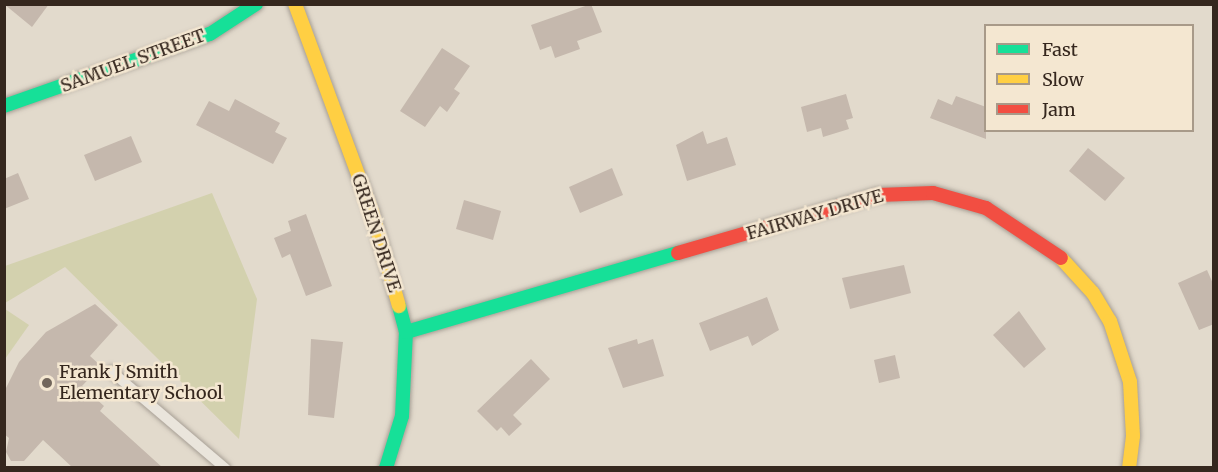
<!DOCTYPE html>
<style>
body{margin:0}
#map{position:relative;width:1218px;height:472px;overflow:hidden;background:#e2dacc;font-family:Merriweather,serif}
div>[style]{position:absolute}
.green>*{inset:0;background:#d3d1ae}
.building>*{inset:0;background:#c5b8ad}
.roads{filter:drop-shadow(0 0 2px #a79f95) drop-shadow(0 0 2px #a79f95)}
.lane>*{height:10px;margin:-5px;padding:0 5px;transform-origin:5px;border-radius:5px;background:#eae5dc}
.fast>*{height:14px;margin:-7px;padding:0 7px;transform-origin:7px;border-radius:7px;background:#16e098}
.slow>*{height:14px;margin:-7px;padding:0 7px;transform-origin:7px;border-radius:7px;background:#ffcf43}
.jam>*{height:14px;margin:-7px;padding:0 7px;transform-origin:7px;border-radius:7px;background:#f24e42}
.dots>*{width:16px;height:16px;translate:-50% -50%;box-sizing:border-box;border:3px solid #f4e7d1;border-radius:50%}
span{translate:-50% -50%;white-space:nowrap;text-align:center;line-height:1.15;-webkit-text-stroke:5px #f4e7d1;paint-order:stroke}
.street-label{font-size:18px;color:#35271e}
.poi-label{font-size:18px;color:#35271e}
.left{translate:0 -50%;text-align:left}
.frame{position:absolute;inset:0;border:6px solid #35271e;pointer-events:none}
.legend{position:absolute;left:984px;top:24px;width:210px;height:108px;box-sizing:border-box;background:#f4e7d1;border:2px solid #a89a89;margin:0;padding:8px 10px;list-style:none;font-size:18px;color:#35271e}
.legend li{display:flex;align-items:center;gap:12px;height:30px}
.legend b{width:30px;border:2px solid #a89a89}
</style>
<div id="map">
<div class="green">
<div style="clip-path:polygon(212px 193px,257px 299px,239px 439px,65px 267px,5px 303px,5px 266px)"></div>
<div style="clip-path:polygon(5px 309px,29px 325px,5px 359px)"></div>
</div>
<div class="building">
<div style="clip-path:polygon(4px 4px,49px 4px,32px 27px)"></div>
<div style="clip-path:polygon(591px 4px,602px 32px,577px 41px,580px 49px,555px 58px,551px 46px,540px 50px,531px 25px)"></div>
<div style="clip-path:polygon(442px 48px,470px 66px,454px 89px,460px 93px,447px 112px,440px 106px,425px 127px,400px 111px)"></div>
<div style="clip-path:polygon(846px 94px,853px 118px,846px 120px,849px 129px,823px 137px,821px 128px,807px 132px,801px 107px)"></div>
<div style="clip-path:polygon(956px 96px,986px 107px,986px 139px,930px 118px,938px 99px,952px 105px)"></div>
<div style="clip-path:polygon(235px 99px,280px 123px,275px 132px,287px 138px,273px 164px,196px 125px,209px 101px,229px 111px)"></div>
<div style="clip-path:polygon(703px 131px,707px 144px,727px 137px,736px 165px,687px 181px,676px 145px)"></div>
<div style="clip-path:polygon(131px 136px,142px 162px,95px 181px,84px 155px)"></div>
<div style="clip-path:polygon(1088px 148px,1125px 178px,1105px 201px,1069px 171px)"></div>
<div style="clip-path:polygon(612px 168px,623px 195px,580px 213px,569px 187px)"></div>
<div style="clip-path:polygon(18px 173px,29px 199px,4px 209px,4px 179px)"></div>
<div style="clip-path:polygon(464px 200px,501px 211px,493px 240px,456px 229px)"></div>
<div style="clip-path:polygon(306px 214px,332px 286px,306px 296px,290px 254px,282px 258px,274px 238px,291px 231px,288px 221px)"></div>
<div style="clip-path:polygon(904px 265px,911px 293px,850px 309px,842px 278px)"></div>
<div style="clip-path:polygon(1207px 270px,1214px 286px,1214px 324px,1199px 330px,1178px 283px)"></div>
<div style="clip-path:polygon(767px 297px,779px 330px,752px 346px,748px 336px,710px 351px,699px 323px)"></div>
<div style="clip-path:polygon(95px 304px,118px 325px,90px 356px,101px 366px,82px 386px,104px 406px,100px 411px,163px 468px,73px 468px,43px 440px,24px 461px,11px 461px,6px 452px,9px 438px,4px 434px,4px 392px,19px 362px,46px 332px)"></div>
<div style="clip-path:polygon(1019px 311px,1046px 349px,1024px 368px,993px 335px)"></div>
<div style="clip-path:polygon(311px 339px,343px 342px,334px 418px,308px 415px)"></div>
<div style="clip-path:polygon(637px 339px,638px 344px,653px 339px,664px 376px,623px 388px,608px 348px)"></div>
<div style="clip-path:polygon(895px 355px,900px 378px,879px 383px,874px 360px)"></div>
<div style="clip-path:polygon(531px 359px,550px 379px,513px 415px,522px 424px,509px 436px,501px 427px,497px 431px,477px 411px)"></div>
</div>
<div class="roads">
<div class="lane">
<div style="left:111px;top:371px;width:150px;rotate:40.4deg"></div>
</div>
<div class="fast">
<div style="left:4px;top:106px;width:218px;rotate:-19.3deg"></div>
<div style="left:210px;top:34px;width:55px;rotate:-33.1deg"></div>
<div style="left:406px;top:332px;width:283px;rotate:-16.2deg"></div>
<div style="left:386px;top:468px;width:54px;rotate:-72.9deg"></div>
<div style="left:402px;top:416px;width:84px;rotate:-87.3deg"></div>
<div style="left:406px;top:332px;width:27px;rotate:-105deg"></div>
</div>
<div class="slow">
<div style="left:295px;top:4px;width:222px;rotate:69.7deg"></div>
<div style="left:372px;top:212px;width:98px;rotate:74deg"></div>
<div style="left:1061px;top:258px;width:47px;rotate:47.6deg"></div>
<div style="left:1093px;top:293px;width:33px;rotate:59deg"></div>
<div style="left:1110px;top:321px;width:64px;rotate:71.8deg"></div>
<div style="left:1130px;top:382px;width:54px;rotate:86.8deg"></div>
<div style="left:1133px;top:436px;width:32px;rotate:97deg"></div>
</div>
<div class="jam">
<div style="left:678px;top:253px;width:208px;rotate:-16.2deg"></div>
<div style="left:878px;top:195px;width:55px;rotate:-2.1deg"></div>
<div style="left:933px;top:193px;width:55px;rotate:15.8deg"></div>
<div style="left:986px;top:208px;width:90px;rotate:33.7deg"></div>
</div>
</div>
<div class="dots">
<div style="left:47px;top:383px;background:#72665b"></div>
</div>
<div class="street-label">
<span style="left:133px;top:61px;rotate:-20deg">SAMUEL STREET</span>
<span style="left:815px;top:215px;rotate:-16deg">FAIRWAY DRIVE</span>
<span style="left:376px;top:233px;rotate:72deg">GREEN DRIVE</span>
</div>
<div class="poi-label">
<span class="left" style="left:59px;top:383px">Frank J Smith<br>Elementary School</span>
</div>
<div class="frame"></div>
<ul class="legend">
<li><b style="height:8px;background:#16e098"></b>Fast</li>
<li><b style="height:8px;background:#ffcf43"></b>Slow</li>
<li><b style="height:8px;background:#f24e42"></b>Jam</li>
</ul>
</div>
